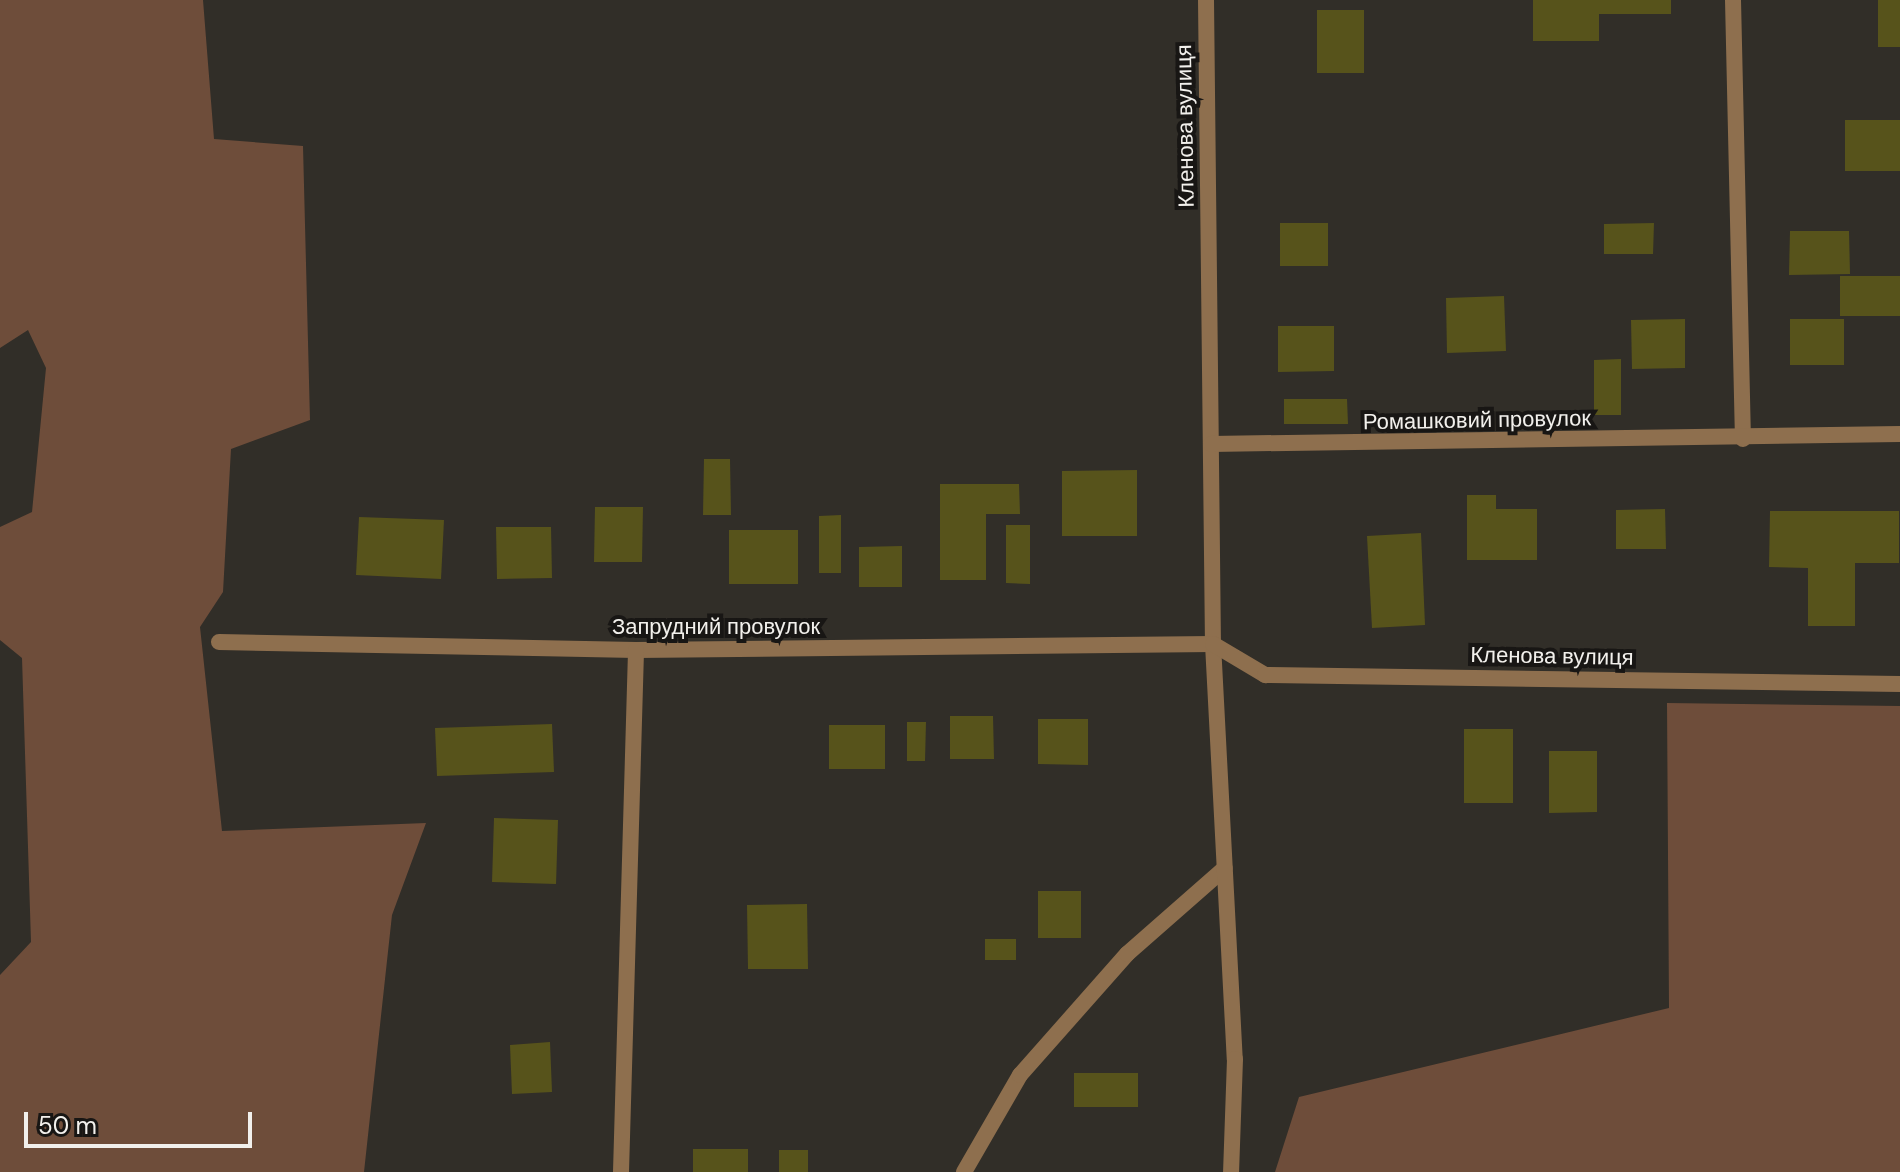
<!DOCTYPE html>
<meta charset="utf-8">
<style>
body{margin:0}
#map{position:relative;width:1900px;height:1172px;overflow:hidden;background:#312e28;font-family:"DM Sans",sans-serif}
div>[style]{position:absolute}
.green>*{inset:0;background:#6e4d3a}
.building>*{inset:0;background:#57531b}
.lane>*{height:16px;margin:-8px;padding:0 8px;transform-origin:8px;border-radius:8px;background:#8e6f4e}
.street>*{height:16px;margin:-8px;padding:0 8px;transform-origin:8px;border-radius:8px;background:#8e6f4e}
span{translate:-50% -50%;white-space:nowrap;text-align:center;line-height:1.15;-webkit-text-stroke:8px #181614;paint-order:stroke}
.street-label{font-size:22px;color:#f2f0ec}
.scale{position:absolute;left:24px;top:1112px;width:228px;height:36px;box-sizing:border-box;border:4px solid #f2f0ec;border-top:0;padding-left:10px;font-size:24px;line-height:28px;white-space:nowrap;color:#f2f0ec;-webkit-text-stroke:6px #181614;paint-order:stroke}
</style>
<div id="map">
<div class="green">
<div style="clip-path:polygon(0 0,203px 0,214px 139px,303px 146px,310px 420px,231px 449px,223px 592px,200px 627px,222px 831px,426px 823px,392px 915px,364px 1172px,0 1172px,0 975px,31px 942px,22px 658px,0 640px,0 527px,32px 512px,46px 368px,28px 330px,0 348px)"></div>
<div style="clip-path:polygon(1667px 703px,1900px 706px,1900px 1172px,1275px 1172px,1299px 1097px,1669px 1008px)"></div>
</div>
<div class="building">
<div style="clip-path:polygon(1533px 0,1671px 0,1671px 14px,1599px 14px,1599px 41px,1533px 41px)"></div>
<div style="clip-path:polygon(1878px 0,1900px 0,1900px 47px,1878px 47px)"></div>
<div style="clip-path:polygon(1317px 10px,1364px 10px,1364px 73px,1317px 73px)"></div>
<div style="clip-path:polygon(1845px 120px,1900px 120px,1900px 171px,1845px 171px)"></div>
<div style="clip-path:polygon(1280px 223px,1328px 223px,1328px 266px,1280px 266px)"></div>
<div style="clip-path:polygon(1654px 223px,1653px 254px,1604px 254px,1604px 224px)"></div>
<div style="clip-path:polygon(1790px 231px,1849px 231px,1850px 274px,1789px 275px)"></div>
<div style="clip-path:polygon(1840px 276px,1900px 276px,1900px 316px,1840px 316px)"></div>
<div style="clip-path:polygon(1504px 296px,1506px 351px,1447px 353px,1446px 298px)"></div>
<div style="clip-path:polygon(1685px 319px,1685px 368px,1632px 369px,1631px 320px)"></div>
<div style="clip-path:polygon(1790px 319px,1844px 319px,1844px 365px,1790px 365px)"></div>
<div style="clip-path:polygon(1278px 326px,1334px 326px,1334px 371px,1278px 372px)"></div>
<div style="clip-path:polygon(1621px 359px,1621px 415px,1594px 415px,1594px 360px)"></div>
<div style="clip-path:polygon(1284px 399px,1347px 399px,1348px 424px,1284px 424px)"></div>
<div style="clip-path:polygon(704px 459px,730px 459px,731px 515px,703px 515px)"></div>
<div style="clip-path:polygon(1137px 470px,1137px 536px,1062px 536px,1062px 471px)"></div>
<div style="clip-path:polygon(940px 484px,1019px 484px,1020px 514px,986px 514px,986px 580px,940px 580px)"></div>
<div style="clip-path:polygon(1467px 495px,1496px 495px,1496px 509px,1537px 509px,1537px 560px,1467px 560px)"></div>
<div style="clip-path:polygon(595px 507px,643px 507px,642px 562px,594px 562px)"></div>
<div style="clip-path:polygon(1665px 509px,1666px 549px,1616px 549px,1616px 510px)"></div>
<div style="clip-path:polygon(1770px 511px,1899px 511px,1899px 563px,1855px 563px,1855px 626px,1808px 626px,1808px 568px,1769px 567px)"></div>
<div style="clip-path:polygon(841px 515px,841px 573px,819px 573px,819px 516px)"></div>
<div style="clip-path:polygon(359px 517px,444px 520px,441px 579px,356px 575px)"></div>
<div style="clip-path:polygon(1006px 525px,1030px 525px,1030px 584px,1006px 583px)"></div>
<div style="clip-path:polygon(496px 527px,551px 527px,552px 578px,497px 579px)"></div>
<div style="clip-path:polygon(729px 530px,798px 530px,798px 584px,729px 584px)"></div>
<div style="clip-path:polygon(1421px 533px,1425px 625px,1372px 628px,1367px 536px)"></div>
<div style="clip-path:polygon(902px 546px,902px 587px,859px 587px,859px 547px)"></div>
<div style="clip-path:polygon(950px 716px,993px 716px,994px 759px,950px 759px)"></div>
<div style="clip-path:polygon(1038px 719px,1088px 719px,1088px 765px,1038px 764px)"></div>
<div style="clip-path:polygon(907px 722px,926px 722px,925px 761px,907px 761px)"></div>
<div style="clip-path:polygon(552px 724px,554px 772px,437px 776px,435px 728px)"></div>
<div style="clip-path:polygon(829px 725px,885px 725px,885px 769px,829px 769px)"></div>
<div style="clip-path:polygon(1464px 729px,1513px 729px,1513px 803px,1464px 803px)"></div>
<div style="clip-path:polygon(1549px 751px,1597px 751px,1597px 812px,1549px 813px)"></div>
<div style="clip-path:polygon(494px 818px,558px 820px,556px 884px,492px 882px)"></div>
<div style="clip-path:polygon(1038px 891px,1081px 891px,1081px 938px,1038px 938px)"></div>
<div style="clip-path:polygon(807px 904px,808px 969px,748px 969px,747px 905px)"></div>
<div style="clip-path:polygon(985px 939px,1016px 939px,1016px 960px,985px 960px)"></div>
<div style="clip-path:polygon(550px 1042px,552px 1092px,512px 1094px,510px 1045px)"></div>
<div style="clip-path:polygon(1074px 1073px,1138px 1073px,1138px 1107px,1074px 1107px)"></div>
<div style="clip-path:polygon(693px 1149px,748px 1149px,748px 1172px,693px 1172px)"></div>
<div style="clip-path:polygon(779px 1150px,808px 1150px,808px 1172px,779px 1172px)"></div>
</div>
<div class="lane">
<div style="left:964px;top:1172px;width:112px;rotate:-60deg"></div>
<div style="left:1020px;top:1075px;width:162px;rotate:-48.5deg"></div>
<div style="left:1127px;top:954px;width:130px;rotate:-41.3deg"></div>
</div>
<div class="street">
<div style="left:1206px;top:0;width:644px;rotate:89.38deg"></div>
<div style="left:1213px;top:644px;width:416px;rotate:87deg"></div>
<div style="left:1235px;top:1059px;width:113px;rotate:92deg"></div>
<div style="left:1733px;top:0;width:439px;rotate:88.7deg"></div>
<div style="left:1211px;top:444px;width:689px;rotate:-0.83deg"></div>
<div style="left:219px;top:642px;width:417px;rotate:1.1deg"></div>
<div style="left:636px;top:650px;width:577px;rotate:-0.6deg"></div>
<div style="left:1213px;top:644px;width:61px;rotate:30.8deg"></div>
<div style="left:1265px;top:675px;width:635px;rotate:0.81deg"></div>
<div style="left:621px;top:1172px;width:522px;rotate:-88.35deg"></div>
</div>
<div class="street-label">
<span style="left:1185px;top:126px;rotate:-91deg">Кленова вулиця</span>
<span style="left:1477px;top:420px;rotate:-1deg">Ромашковий провулок</span>
<span style="left:716px;top:627px">Запрудний провулок</span>
<span style="left:1552px;top:656px;rotate:1deg">Кленова вулиця</span>
</div>
<div class="scale">50 m</div>
</div>
